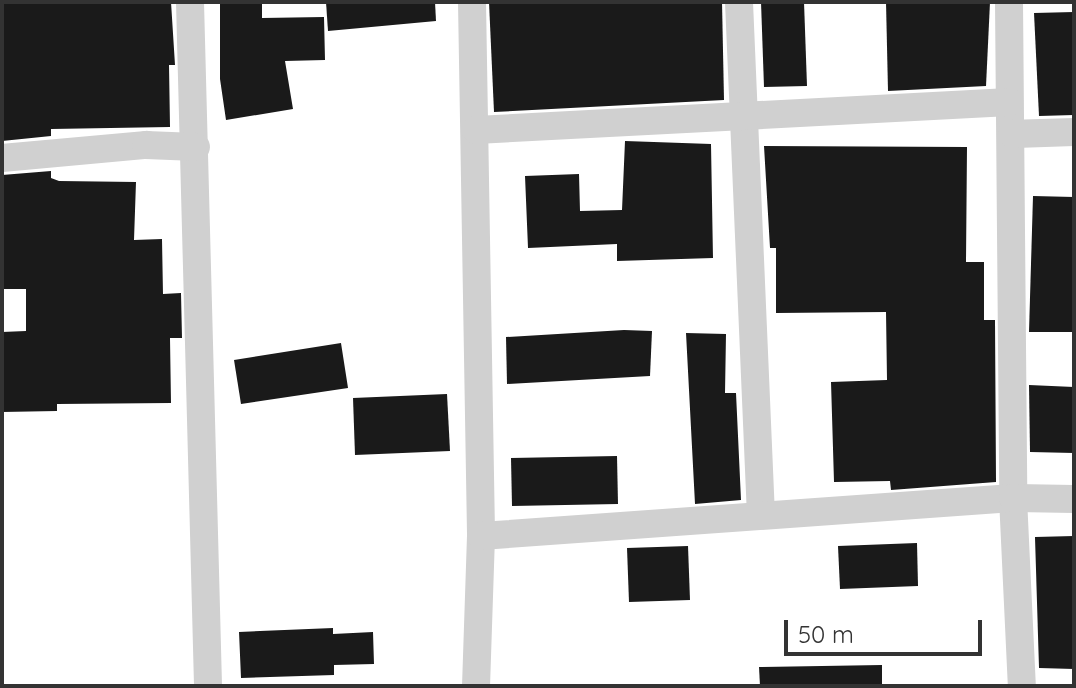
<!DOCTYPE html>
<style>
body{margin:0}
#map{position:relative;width:1076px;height:688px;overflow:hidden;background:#fff;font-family:Quicksand,sans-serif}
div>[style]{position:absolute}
.building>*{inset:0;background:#1a1a1a}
.street>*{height:28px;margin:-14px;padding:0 14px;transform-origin:14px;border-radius:14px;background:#d0d0d0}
span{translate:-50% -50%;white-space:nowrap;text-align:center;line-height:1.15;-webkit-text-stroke:8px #fff;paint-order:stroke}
.frame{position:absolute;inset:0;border:4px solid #333;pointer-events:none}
.scale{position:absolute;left:784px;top:620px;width:198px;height:36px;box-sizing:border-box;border:4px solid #333;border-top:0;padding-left:10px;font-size:24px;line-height:28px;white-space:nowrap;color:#333;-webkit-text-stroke:6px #fff;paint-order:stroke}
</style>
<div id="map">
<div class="building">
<div style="clip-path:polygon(2px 2px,171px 2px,175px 65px,169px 65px,170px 127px,51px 129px,51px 136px,2px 141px)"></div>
<div style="clip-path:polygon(220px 2px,262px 2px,262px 18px,324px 17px,325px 60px,285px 61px,293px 109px,226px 120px,220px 79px)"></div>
<div style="clip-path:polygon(326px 2px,435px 2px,436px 21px,328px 31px)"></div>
<div style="clip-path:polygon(489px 2px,722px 2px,724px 100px,494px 112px)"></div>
<div style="clip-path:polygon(761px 2px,804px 2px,807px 86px,764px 87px)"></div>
<div style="clip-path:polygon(886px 2px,990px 2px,986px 86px,888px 91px)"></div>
<div style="clip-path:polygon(1074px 12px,1074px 115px,1039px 116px,1034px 13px)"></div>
<div style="clip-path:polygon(625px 141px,711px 144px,713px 258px,617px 261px,617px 244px,528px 248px,525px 176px,579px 174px,580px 211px,622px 210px)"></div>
<div style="clip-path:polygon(764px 146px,967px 147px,966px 262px,984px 262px,984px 320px,995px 320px,996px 482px,891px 490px,890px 481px,834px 482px,831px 382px,887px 380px,886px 312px,776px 313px,776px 248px,770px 248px)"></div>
<div style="clip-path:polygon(51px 171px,51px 178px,59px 181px,136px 182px,134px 240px,162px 239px,163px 294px,181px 293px,182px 338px,170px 338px,171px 403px,57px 404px,57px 411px,2px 412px,2px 332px,26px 331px,26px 289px,2px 289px,2px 175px)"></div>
<div style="clip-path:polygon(1033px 196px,1074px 197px,1074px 332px,1029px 332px)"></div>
<div style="clip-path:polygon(624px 330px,652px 331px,650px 376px,507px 384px,506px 337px)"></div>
<div style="clip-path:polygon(686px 333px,726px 334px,725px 393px,736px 393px,741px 500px,695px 504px)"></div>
<div style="clip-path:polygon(341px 343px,348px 388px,241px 404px,234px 360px)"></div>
<div style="clip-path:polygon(1029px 385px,1074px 387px,1074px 453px,1030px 452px)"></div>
<div style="clip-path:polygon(447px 394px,450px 451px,355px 455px,353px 398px)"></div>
<div style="clip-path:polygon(617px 456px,618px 504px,512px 506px,511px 458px)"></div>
<div style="clip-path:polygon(1074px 536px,1074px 669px,1039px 668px,1035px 537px)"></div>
<div style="clip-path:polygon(917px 543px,918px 586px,840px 589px,838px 546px)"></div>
<div style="clip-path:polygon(688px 546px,690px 600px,629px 602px,627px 548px)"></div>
<div style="clip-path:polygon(333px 628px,333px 634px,373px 632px,374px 664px,334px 665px,334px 675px,241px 678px,239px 632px)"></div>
<div style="clip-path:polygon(882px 665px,882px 686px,760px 686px,759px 667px)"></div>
</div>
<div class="street">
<div style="left:190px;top:2px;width:684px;rotate:88.49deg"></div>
<div style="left:472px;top:2px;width:534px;rotate:89.03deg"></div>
<div style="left:481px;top:536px;width:150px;rotate:91.9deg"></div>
<div style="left:739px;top:2px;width:514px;rotate:87.55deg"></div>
<div style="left:1009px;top:2px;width:496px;rotate:89.5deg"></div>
<div style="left:1013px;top:498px;width:188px;rotate:87.3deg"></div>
<div style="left:476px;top:130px;width:534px;rotate:-3.01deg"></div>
<div style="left:1012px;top:134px;width:62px;rotate:-1.8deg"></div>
<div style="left:2px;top:158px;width:145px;rotate:-5.2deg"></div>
<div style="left:146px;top:145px;width:50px;rotate:2.3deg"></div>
<div style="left:481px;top:536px;width:533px;rotate:-4.09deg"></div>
<div style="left:1013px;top:498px;width:61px;rotate:0.9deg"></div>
</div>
<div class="frame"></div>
<div class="scale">50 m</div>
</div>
